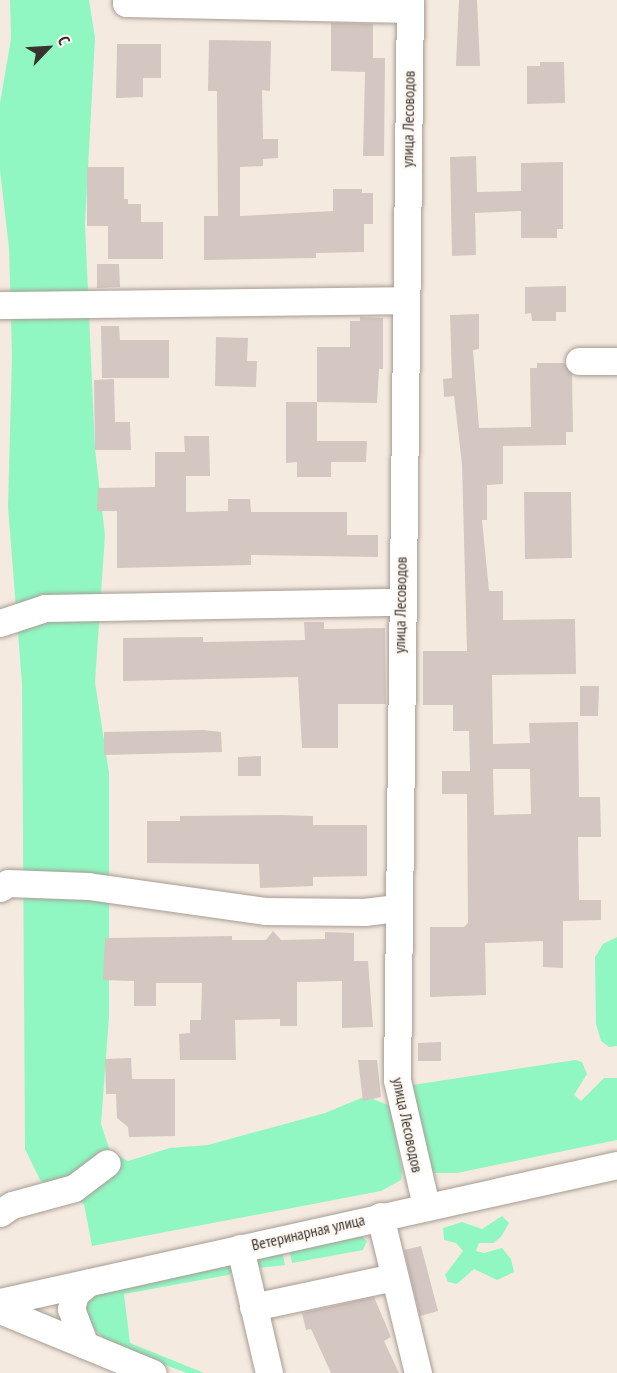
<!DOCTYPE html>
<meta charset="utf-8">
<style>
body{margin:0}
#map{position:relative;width:617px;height:1373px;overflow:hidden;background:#f5eae0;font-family:"PT Sans Narrow",sans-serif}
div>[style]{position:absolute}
.green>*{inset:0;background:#90f7c3}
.building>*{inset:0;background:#d4c6c0}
.roads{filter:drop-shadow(0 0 2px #a69c93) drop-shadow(0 0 2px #a69c93)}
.minor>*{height:27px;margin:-13.5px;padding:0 13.5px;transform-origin:13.5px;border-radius:13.5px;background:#fff}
span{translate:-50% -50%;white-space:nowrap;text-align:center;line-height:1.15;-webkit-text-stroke:5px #fff8f2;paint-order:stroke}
.street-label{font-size:16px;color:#38332f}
.north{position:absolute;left:18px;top:18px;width:60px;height:60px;-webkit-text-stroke:4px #fff8f2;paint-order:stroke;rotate:65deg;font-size:16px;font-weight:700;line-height:24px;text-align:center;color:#38332f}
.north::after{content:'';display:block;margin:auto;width:21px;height:27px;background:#38332f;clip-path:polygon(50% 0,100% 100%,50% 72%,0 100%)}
</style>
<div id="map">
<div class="green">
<div style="clip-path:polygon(10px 0,89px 0,95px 38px,85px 224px,95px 449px,105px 535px,95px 682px,109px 773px,109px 1017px,101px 1124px,110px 1151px,128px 1161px,170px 1148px,208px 1145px,325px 1113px,366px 1096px,390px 1106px,402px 1171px,401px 1180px,381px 1191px,92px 1246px,84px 1204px,40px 1180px,25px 1149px,22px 684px,8px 507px,12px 356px,9px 248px,0 170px,0 103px,11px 39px)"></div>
<div style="clip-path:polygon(617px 937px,617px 1046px,609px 1047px,601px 1041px,596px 1024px,595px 957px,603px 944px)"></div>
<div style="clip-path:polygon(575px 1060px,582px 1062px,587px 1074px,574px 1095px,581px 1101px,604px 1078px,617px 1078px,617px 1140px,457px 1173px,430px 1173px,424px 1133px,409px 1092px,413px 1085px)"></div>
<div style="clip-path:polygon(502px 1216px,509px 1223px,501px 1237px,493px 1243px,479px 1243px,476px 1251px,484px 1253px,502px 1248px,511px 1259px,514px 1272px,497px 1280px,474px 1269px,457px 1284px,448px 1282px,445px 1275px,463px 1251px,456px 1243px,444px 1240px,443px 1228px,462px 1222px,482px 1229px)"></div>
<div style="clip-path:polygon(360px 1235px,367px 1241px,363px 1250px,292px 1263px,289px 1249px)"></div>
<div style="clip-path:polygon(282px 1250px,285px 1265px,258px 1268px,255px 1257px)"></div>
<div style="clip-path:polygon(227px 1258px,234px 1271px,228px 1275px,124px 1294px,130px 1343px,204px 1373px,187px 1373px,109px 1344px,91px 1326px,83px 1306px,86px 1294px)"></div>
</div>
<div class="building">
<div style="clip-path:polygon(459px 0,477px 0,480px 66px,456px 66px)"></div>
<div style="clip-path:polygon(331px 23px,373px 24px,373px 58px,385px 58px,384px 156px,363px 156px,365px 72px,331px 71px)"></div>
<div style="clip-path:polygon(209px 40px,271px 41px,270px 91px,262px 90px,263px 139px,278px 139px,278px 158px,263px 159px,263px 166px,240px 167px,240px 216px,333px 211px,333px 189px,362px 189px,362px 193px,373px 193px,373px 224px,364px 224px,364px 252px,316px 253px,316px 258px,204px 260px,204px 216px,218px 216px,217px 91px,208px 91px)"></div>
<div style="clip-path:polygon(117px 44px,161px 44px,161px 78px,143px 78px,143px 97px,116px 98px)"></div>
<div style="clip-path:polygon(540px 62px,564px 62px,565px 103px,527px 104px,527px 66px,540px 66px)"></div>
<div style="clip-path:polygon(476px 156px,477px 192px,521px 191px,521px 163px,563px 162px,563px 229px,557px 229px,557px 238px,521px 238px,521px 211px,475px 213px,476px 255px,452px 256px,450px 157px)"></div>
<div style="clip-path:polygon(87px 167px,124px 167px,124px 199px,128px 199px,128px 204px,141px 204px,141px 222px,163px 222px,163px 259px,108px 259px,108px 226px,87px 226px)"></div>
<div style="clip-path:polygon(97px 264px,119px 264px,120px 287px,97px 288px)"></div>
<div style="clip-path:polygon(566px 286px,566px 312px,556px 312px,556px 321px,532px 321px,531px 313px,525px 314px,525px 287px)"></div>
<div style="clip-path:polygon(evenodd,479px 314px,479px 349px,473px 350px,479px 428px,531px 427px,530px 368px,537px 368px,537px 363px,564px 363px,572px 375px,573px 432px,566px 432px,566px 445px,503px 446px,503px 484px,487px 485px,487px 520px,482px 520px,489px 591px,503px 591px,503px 620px,575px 619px,576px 674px,492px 675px,493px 744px,530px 743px,529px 723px,578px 722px,579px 797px,600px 797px,601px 837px,578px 837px,579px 900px,601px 900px,601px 920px,563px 921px,563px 968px,543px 967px,543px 941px,485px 943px,486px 995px,430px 997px,430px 927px,464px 927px,468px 923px,467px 794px,442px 794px,442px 771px,470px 771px,469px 731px,453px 731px,453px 705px,423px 705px,423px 651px,467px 651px,462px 464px,454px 396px,444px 397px,443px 379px,452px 378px,450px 315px,479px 314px,493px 769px,530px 769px,531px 814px,494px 815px,493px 769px)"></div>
<div style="clip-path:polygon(360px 317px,383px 318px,383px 369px,379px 369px,377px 403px,317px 402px,317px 347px,350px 347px,350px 321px,360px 321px)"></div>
<div style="clip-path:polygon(101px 326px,119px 326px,120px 340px,169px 340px,169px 378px,102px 378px)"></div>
<div style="clip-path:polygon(216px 337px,248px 338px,247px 361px,257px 361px,256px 387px,215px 386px)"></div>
<div style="clip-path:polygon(114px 379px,115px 422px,130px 422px,131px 450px,95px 450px,94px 380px)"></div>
<div style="clip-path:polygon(286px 402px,317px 402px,317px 441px,367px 441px,366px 462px,331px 462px,331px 477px,297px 477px,297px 462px,286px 463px)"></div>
<div style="clip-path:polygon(184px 436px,209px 436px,210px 476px,186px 476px,186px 512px,228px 511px,228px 499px,250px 499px,251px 512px,347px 512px,347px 535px,378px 535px,378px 557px,251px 555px,251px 565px,117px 568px,117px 511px,97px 511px,98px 488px,155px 487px,155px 452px,185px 452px)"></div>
<div style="clip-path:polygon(524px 492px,571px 492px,572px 558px,525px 559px)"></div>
<div style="clip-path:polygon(304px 622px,324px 622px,324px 629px,385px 628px,386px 704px,338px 704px,338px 748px,302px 748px,298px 677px,123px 681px,123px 638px,203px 637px,203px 642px,305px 640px)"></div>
<div style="clip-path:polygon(580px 686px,599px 686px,598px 716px,580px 716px)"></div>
<div style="clip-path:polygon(204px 730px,221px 732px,222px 752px,104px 755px,104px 732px)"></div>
<div style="clip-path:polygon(261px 756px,261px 776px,238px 776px,238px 757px)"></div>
<div style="clip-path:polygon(280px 815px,313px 816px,313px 825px,367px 825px,367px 876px,313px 877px,313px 886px,260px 888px,259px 864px,147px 863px,147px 821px,180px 821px,180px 816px)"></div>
<div style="clip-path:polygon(273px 931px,281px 940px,325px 939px,325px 932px,354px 933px,354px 961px,368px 961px,373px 1027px,342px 1028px,342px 981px,297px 982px,297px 1026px,280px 1026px,280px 1019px,235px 1020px,236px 1060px,180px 1060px,179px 1034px,190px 1033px,190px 1020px,201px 1020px,202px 983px,156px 983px,156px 1006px,134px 1006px,134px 981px,103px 980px,105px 938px,232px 936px,232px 940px,266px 940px)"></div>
<div style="clip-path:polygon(441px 1042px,441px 1061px,418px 1061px,418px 1043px)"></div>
<div style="clip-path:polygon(131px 1058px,132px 1079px,175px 1079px,175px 1136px,129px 1137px,128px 1127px,117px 1118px,116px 1094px,106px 1094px,105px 1059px)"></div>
<div style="clip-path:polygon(358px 1060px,377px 1060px,381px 1097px,363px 1101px)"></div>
<div style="clip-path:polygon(421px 1246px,438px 1311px,420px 1316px,404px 1250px)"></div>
<div style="clip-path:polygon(374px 1297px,391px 1337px,384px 1341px,399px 1373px,331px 1373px,311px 1329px,306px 1330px,302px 1313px)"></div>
</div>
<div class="roads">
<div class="minor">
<div style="left:126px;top:0;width:3px;rotate:90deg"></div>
<div style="left:126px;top:3px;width:284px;rotate:1.2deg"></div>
<div style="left:410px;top:0;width:1080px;rotate:90.69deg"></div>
<div style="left:397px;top:1080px;width:129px;rotate:77deg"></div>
<div style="left:0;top:305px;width:405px;rotate:-0.7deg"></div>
<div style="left:579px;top:361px;width:38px"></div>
<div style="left:0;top:623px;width:47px;rotate:-18.4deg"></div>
<div style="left:45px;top:608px;width:355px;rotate:-1deg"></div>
<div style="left:0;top:888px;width:9px;rotate:-32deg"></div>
<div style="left:8px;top:883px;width:80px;rotate:2.1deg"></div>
<div style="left:88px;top:886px;width:180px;rotate:8deg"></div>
<div style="left:266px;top:911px;width:98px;rotate:0.6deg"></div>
<div style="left:364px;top:912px;width:33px;rotate:-7deg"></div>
<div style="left:0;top:1213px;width:14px;rotate:-34deg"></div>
<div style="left:12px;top:1205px;width:64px;rotate:-15.3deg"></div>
<div style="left:74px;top:1188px;width:41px;rotate:-37.1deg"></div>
<div style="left:380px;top:1216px;width:162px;rotate:76.4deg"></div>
<div style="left:240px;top:1248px;width:128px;rotate:76.9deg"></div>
<div style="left:0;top:1302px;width:632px;rotate:-12.52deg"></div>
<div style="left:253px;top:1307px;width:144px;rotate:-12deg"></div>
<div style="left:0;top:1310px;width:165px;rotate:22.4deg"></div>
<div style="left:85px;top:1345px;width:39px;rotate:-111deg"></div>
<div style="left:71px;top:1309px;width:16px;rotate:-75deg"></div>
<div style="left:75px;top:1294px;width:18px;rotate:-41deg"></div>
</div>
</div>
<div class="street-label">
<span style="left:408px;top:119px;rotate:-89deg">улица Лесоводов</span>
<span style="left:400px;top:605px;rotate:-89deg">улица Лесоводов</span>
<span style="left:408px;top:1125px;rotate:78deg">улица Лесоводов</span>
<span style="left:308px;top:1232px;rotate:-13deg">Ветеринарная улица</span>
</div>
<div class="north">С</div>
</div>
